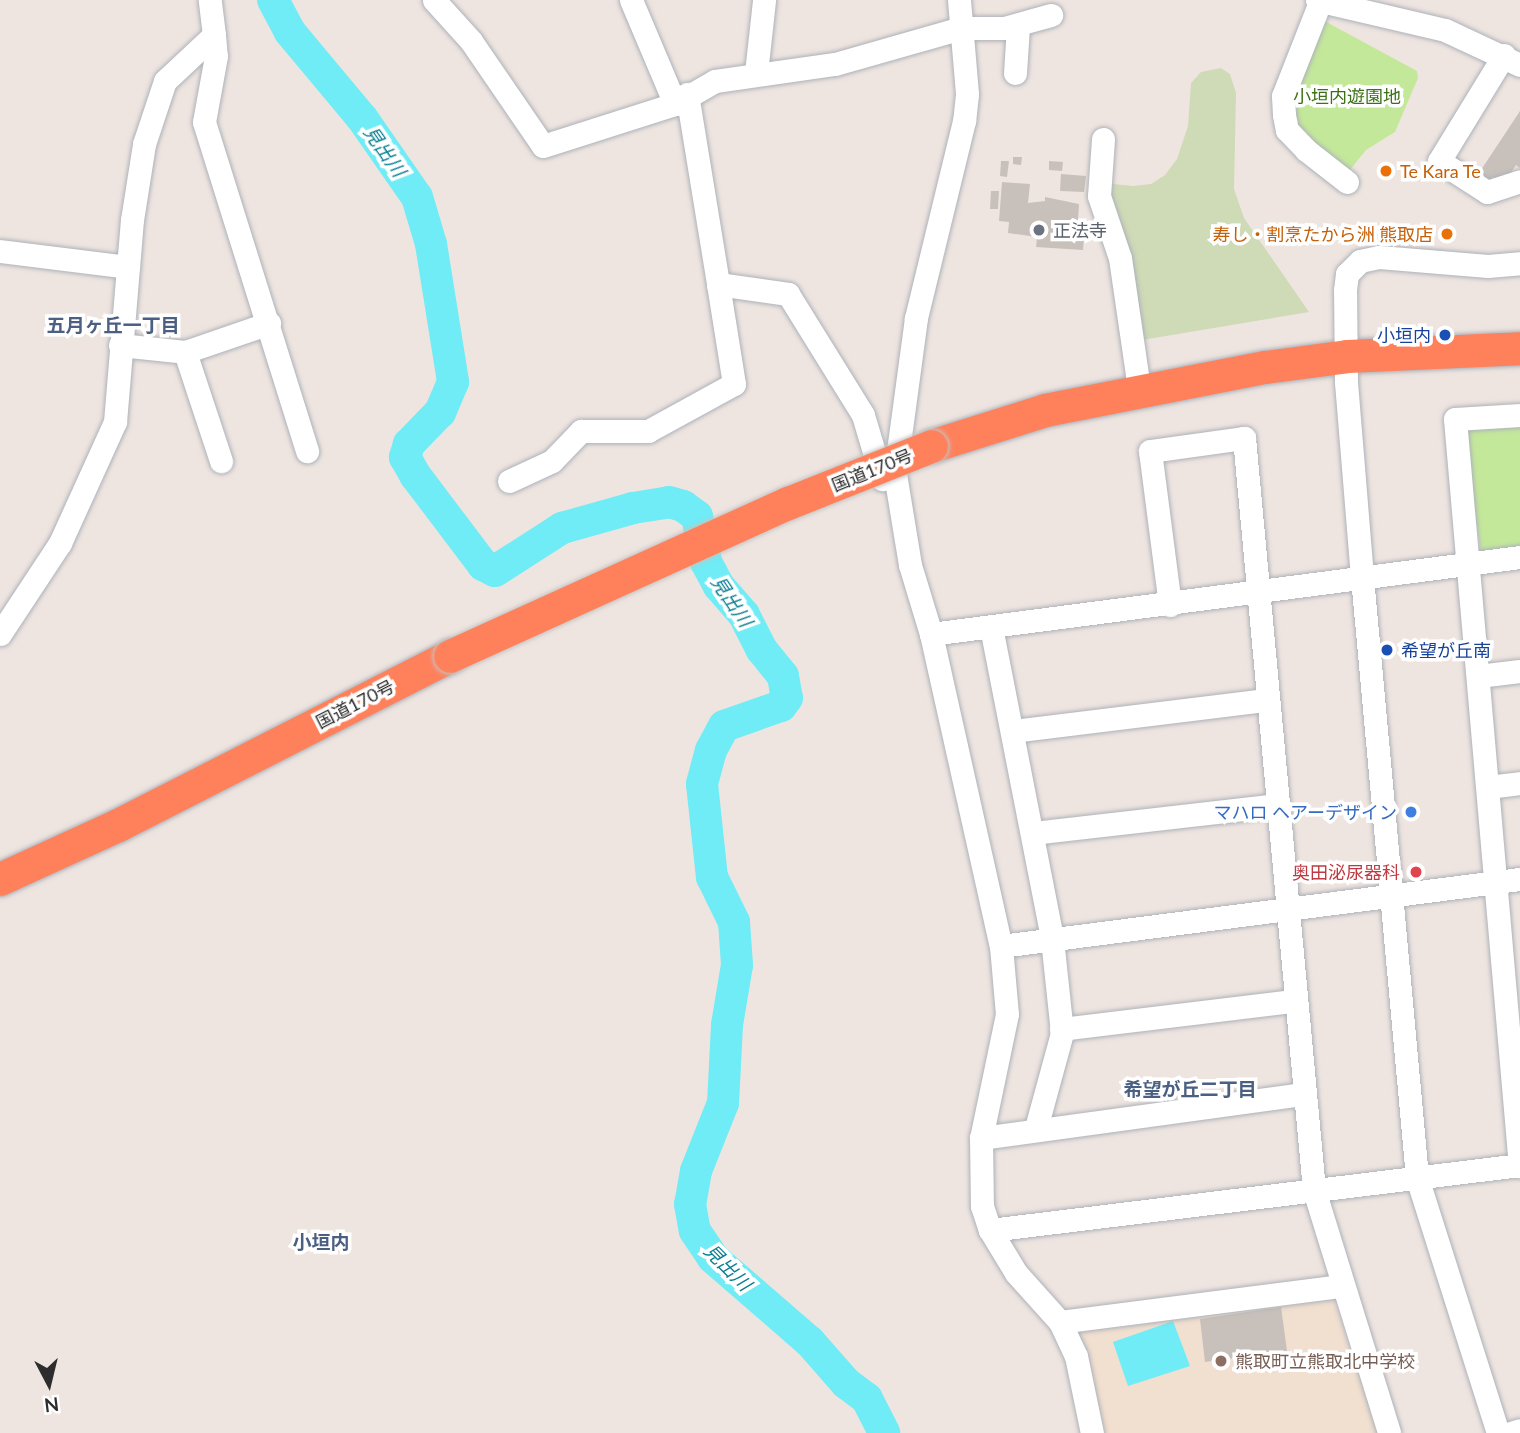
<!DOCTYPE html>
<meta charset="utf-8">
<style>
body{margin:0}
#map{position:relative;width:1520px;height:1433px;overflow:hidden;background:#efe5e0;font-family:Lato,"Noto Sans JP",sans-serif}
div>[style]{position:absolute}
.education>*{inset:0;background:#f1dfcf}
.green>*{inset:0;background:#c4e89a}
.cemetery>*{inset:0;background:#cfdab6}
.water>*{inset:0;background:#6fecf5}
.river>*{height:32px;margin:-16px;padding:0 16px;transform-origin:16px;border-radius:16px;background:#6fecf5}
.building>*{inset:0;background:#c8c1bb}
.roads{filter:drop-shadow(0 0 2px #adb2ba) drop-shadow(0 0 2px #adb2ba)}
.minor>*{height:23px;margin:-11.5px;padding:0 11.5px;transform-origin:11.5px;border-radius:11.5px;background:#fff}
.highway>*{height:33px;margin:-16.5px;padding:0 16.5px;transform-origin:16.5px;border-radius:16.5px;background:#ff815b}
.bridges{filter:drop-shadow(0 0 2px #c4c4c4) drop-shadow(0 0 2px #c4c4c4)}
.highway-bridge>*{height:33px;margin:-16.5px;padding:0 16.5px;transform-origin:16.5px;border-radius:16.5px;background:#ff815b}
.dots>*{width:19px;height:19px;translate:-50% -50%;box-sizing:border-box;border:4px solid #fff;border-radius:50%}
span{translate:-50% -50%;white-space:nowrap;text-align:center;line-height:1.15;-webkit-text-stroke:7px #fff;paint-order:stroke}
.park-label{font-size:18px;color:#3c7117}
.food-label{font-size:18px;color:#c56008}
.left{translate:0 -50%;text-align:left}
.right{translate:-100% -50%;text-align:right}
.worship-label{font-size:18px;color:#5b616d}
.transit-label{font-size:18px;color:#164399}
.street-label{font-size:18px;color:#2d2d2d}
.shop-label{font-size:18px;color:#366cbe}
.health-label{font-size:18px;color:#be3a42}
.education-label{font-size:18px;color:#785e54}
.water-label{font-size:19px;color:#087e91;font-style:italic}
.neighbourhood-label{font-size:19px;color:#4a5f81;font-weight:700}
.north{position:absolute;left:14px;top:1349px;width:70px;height:70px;-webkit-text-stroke:5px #fff;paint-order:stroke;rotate:173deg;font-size:19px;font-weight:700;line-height:28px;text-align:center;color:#2d2d2d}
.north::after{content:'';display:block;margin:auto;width:24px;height:32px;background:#2d2d2d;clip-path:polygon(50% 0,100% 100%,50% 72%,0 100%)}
</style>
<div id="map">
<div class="education">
<div style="clip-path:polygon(1322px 1295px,1333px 1299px,1378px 1433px,1105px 1433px,1079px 1329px)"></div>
</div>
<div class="green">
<div style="clip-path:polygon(1319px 18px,1417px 71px,1418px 78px,1395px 132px,1366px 150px,1345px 176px,1305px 143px,1287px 99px)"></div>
<div style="clip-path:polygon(1520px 425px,1520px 548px,1481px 552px,1464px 435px,1475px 426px)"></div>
</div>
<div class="cemetery">
<div style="clip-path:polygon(1221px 68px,1230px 74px,1236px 93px,1234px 189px,1244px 218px,1309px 312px,1136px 341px,1103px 183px,1133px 186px,1151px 184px,1165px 175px,1177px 159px,1188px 126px,1191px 83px,1201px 72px)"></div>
</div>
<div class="water">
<div style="clip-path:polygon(1173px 1321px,1190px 1366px,1128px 1386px,1113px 1342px)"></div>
</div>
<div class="river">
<div style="left:273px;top:0;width:36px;rotate:62deg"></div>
<div style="left:290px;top:32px;width:112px;rotate:50.1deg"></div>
<div style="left:362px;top:118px;width:96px;rotate:55.2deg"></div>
<div style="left:417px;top:197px;width:49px;rotate:73.4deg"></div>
<div style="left:431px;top:244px;width:140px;rotate:80.9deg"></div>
<div style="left:453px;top:382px;width:33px;rotate:113deg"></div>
<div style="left:440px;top:412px;width:45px;rotate:134.1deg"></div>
<div style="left:409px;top:444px;width:14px;rotate:107deg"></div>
<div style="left:405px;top:457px;width:21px;rotate:61deg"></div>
<div style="left:415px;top:475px;width:113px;rotate:52.9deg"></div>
<div style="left:483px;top:565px;width:13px;rotate:27deg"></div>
<div style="left:495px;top:571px;width:80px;rotate:-32.7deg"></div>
<div style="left:562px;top:528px;width:74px;rotate:-15.7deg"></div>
<div style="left:633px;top:508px;width:36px;rotate:-9deg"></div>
<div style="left:669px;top:502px;width:15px;rotate:16deg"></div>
<div style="left:683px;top:506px;width:17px;rotate:36deg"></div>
<div style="left:697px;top:516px;width:47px;rotate:78.9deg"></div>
<div style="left:706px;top:562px;width:27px;rotate:62deg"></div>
<div style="left:719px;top:586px;width:38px;rotate:49deg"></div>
<div style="left:744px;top:615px;width:39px;rotate:63deg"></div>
<div style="left:762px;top:650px;width:33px;rotate:51deg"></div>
<div style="left:783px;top:676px;width:22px;rotate:80deg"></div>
<div style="left:787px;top:698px;width:10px;rotate:127deg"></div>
<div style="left:781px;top:706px;width:60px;rotate:160.7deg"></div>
<div style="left:724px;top:726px;width:27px;rotate:118deg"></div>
<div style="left:711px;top:750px;width:35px;rotate:105deg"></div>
<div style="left:702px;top:784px;width:94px;rotate:83.9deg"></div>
<div style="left:712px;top:877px;width:50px;rotate:63.9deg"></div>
<div style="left:734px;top:922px;width:43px;rotate:86deg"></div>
<div style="left:737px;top:965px;width:61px;rotate:99.5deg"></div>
<div style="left:727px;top:1025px;width:78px;rotate:92.9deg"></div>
<div style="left:723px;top:1103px;width:73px;rotate:111.7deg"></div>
<div style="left:696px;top:1171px;width:34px;rotate:100deg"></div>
<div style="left:690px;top:1204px;width:27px;rotate:80deg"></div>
<div style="left:695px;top:1231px;width:32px;rotate:56deg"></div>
<div style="left:713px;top:1258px;width:128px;rotate:40.9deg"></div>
<div style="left:810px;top:1342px;width:55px;rotate:48.7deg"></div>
<div style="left:846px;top:1383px;width:26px;rotate:37deg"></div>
<div style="left:867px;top:1399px;width:38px;rotate:63deg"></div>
</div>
<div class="building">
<div style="clip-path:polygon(1520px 111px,1520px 168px,1516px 165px,1508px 177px,1504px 174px,1499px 181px,1493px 177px,1489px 184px,1477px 176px)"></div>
<div style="clip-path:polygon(1013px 157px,1022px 157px,1021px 165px,1013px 164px)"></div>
<div style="clip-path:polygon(1001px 161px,1009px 161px,1007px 177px,1000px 176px)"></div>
<div style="clip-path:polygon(1049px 161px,1063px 162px,1062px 171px,1049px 170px)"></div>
<div style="clip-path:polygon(1061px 174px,1086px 176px,1084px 192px,1060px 191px)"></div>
<div style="clip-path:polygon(1002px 182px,1030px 184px,1028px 203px,1045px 201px,1045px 197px,1079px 204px,1077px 237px,1084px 237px,1083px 250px,1036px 247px,1037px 237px,1008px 233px,1009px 222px,999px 221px)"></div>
<div style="clip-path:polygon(991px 191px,999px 191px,998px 209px,990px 209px)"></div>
<div style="clip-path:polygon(1281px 1307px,1287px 1351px,1205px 1362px,1200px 1319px)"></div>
</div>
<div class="roads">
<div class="minor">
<div style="left:434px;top:0;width:55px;rotate:47.9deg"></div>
<div style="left:471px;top:41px;width:127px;rotate:55.6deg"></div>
<div style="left:543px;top:146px;width:139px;rotate:-17.7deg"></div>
<div style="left:675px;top:104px;width:46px;rotate:-29.9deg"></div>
<div style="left:715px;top:81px;width:121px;rotate:-8.1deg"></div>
<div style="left:835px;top:64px;width:131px;rotate:-15.9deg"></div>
<div style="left:961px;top:28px;width:43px"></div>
<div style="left:1004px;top:28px;width:49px;rotate:-15.5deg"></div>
<div style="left:631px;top:0;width:113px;rotate:67.1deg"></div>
<div style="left:959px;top:0;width:94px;rotate:85.1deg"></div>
<div style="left:967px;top:94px;width:27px;rotate:96deg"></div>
<div style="left:964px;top:121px;width:203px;rotate:103.7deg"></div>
<div style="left:916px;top:318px;width:157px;rotate:97.7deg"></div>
<div style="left:895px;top:474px;width:92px;rotate:80.6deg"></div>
<div style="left:910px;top:565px;width:72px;rotate:73.1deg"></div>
<div style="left:931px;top:634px;width:320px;rotate:77.4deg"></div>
<div style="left:1001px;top:946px;width:68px;rotate:85deg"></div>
<div style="left:1007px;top:1014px;width:127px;rotate:101.8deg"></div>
<div style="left:981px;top:1138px;width:68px;rotate:89.2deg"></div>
<div style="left:982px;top:1206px;width:25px;rotate:72deg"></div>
<div style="left:990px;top:1230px;width:50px;rotate:58.8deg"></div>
<div style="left:1016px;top:1273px;width:66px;rotate:48.1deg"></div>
<div style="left:1060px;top:1322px;width:38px;rotate:65deg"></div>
<div style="left:1076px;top:1356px;width:79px;rotate:78.3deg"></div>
<div style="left:1317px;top:0;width:131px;rotate:13.2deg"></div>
<div style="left:1445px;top:30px;width:83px;rotate:25deg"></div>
<div style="left:1320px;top:2px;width:101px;rotate:111.5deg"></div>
<div style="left:1283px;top:96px;width:19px;rotate:87deg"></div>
<div style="left:1284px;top:115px;width:15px;rotate:79deg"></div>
<div style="left:1287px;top:130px;width:28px;rotate:46deg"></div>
<div style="left:1306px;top:150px;width:52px;rotate:38deg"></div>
<div style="left:214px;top:35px;width:21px;rotate:85deg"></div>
<div style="left:216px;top:56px;width:67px;rotate:100.3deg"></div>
<div style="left:204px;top:122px;width:345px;rotate:72.6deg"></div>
<div style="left:1504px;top:55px;width:124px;rotate:121.5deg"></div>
<div style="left:1439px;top:161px;width:57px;rotate:32.9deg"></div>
<div style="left:1487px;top:192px;width:35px;rotate:-18deg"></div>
<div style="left:756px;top:73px;width:73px;rotate:-83.7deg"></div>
<div style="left:1015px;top:73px;width:47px;rotate:-86.3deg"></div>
<div style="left:687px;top:94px;width:193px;rotate:80.7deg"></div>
<div style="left:718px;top:284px;width:71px;rotate:8.1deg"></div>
<div style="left:788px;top:294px;width:142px;rotate:58.2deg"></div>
<div style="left:863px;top:415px;width:67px;rotate:73.5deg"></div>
<div style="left:1103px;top:139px;width:57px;rotate:94deg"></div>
<div style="left:1099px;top:196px;width:65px;rotate:71.3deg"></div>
<div style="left:1120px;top:258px;width:132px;rotate:81.7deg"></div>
<div style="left:0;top:251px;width:129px;rotate:7.1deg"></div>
<div style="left:120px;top:345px;width:65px;rotate:6.1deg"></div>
<div style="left:185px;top:352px;width:89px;rotate:-19deg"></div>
<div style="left:185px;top:352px;width:115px;rotate:71.7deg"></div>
<div style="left:1520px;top:415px;width:65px;rotate:176.5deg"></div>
<div style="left:1455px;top:419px;width:750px;rotate:85.03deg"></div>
<div style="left:509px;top:481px;width:47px;rotate:-24.9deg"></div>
<div style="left:552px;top:461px;width:42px;rotate:-46deg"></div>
<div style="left:581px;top:431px;width:67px"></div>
<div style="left:648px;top:431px;width:98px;rotate:-28.7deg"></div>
<div style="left:734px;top:384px;width:101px;rotate:-99.1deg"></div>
<div style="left:1170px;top:605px;width:155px;rotate:-97.4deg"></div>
<div style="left:1150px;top:451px;width:95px;rotate:-7.9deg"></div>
<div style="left:1244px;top:438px;width:755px;rotate:84.68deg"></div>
<div style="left:1314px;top:1190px;width:254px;rotate:72.8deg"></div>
<div style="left:991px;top:627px;width:318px;rotate:78.9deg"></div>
<div style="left:1052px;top:939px;width:95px;rotate:83.9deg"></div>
<div style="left:1062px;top:1033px;width:98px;rotate:105.3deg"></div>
<div style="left:0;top:634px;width:109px;rotate:-56.6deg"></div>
<div style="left:60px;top:543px;width:133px;rotate:-65.6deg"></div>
<div style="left:115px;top:422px;width:203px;rotate:-85.2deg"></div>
<div style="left:132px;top:220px;width:77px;rotate:-81deg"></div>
<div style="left:144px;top:144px;width:66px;rotate:-71.6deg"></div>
<div style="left:165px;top:81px;width:67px;rotate:-43.2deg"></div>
<div style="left:214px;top:35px;width:35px;rotate:-97deg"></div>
<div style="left:931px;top:634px;width:594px;rotate:-7.45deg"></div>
<div style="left:1478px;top:676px;width:42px;rotate:-6.8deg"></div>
<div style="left:1013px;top:731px;width:256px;rotate:-7deg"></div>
<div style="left:1488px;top:787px;width:32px;rotate:-7deg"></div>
<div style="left:1032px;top:833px;width:247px;rotate:-6.5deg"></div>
<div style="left:1001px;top:946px;width:523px;rotate:-7.36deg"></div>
<div style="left:1061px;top:1029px;width:235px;rotate:-6.9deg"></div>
<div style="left:981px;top:1138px;width:325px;rotate:-7.8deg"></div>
<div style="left:990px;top:1230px;width:534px;rotate:-6.99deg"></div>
<div style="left:1060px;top:1322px;width:282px;rotate:-7.3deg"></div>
<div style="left:1498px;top:1433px;width:269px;rotate:-107.6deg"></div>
<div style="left:1417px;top:1177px;width:603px;rotate:-95.24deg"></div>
<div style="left:1362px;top:577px;width:196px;rotate:-94.7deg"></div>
<div style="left:1346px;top:382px;width:92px;rotate:-90.6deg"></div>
<div style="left:1345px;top:290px;width:16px;rotate:-83deg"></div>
<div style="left:1347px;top:274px;width:18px;rotate:-45deg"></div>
<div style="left:1360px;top:261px;width:19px;rotate:-12deg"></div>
<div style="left:1379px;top:257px;width:109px;rotate:4.7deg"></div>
<div style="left:1488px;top:266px;width:32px;rotate:-5deg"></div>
<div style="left:1511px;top:1433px;width:9px;rotate:-18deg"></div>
</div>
<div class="highway">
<div style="left:931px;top:446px;width:120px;rotate:-17.5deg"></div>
<div style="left:1045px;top:410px;width:224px;rotate:-11.1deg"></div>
<div style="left:1265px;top:367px;width:83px;rotate:-7.6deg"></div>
<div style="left:1347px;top:356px;width:173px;rotate:-2.6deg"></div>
<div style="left:0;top:879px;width:130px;rotate:-24.6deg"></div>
<div style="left:118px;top:825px;width:373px;rotate:-27deg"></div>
</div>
</div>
<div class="bridges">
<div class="highway-bridge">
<div style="left:450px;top:656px;width:371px;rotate:-24.4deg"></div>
<div style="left:788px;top:503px;width:154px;rotate:-21.7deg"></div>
</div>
</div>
<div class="dots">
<div style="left:1386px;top:171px;background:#e8710a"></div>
<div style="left:1039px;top:230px;background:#6b7280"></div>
<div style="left:1447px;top:234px;background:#e8710a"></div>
<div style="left:1445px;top:335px;background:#1a4fb4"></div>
<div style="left:1387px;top:650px;background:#1a4fb4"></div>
<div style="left:1411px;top:812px;background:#3f7fe0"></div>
<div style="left:1416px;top:872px;background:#e0444e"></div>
<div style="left:1221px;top:1361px;background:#8d6e63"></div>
</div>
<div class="park-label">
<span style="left:1347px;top:96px">小垣内遊園地</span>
</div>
<div class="food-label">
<span class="left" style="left:1400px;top:171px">Te Kara Te</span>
<span class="right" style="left:1433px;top:234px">寿し・割烹たから洲 熊取店</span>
</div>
<div class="worship-label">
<span class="left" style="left:1053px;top:230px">正法寺</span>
</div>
<div class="transit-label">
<span class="right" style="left:1431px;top:335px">小垣内</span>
<span class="left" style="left:1401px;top:650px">希望が丘南</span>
</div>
<div class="street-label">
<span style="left:872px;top:470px;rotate:-22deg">国道170号</span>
<span style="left:355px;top:704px;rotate:-27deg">国道170号</span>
</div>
<div class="shop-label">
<span class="right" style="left:1397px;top:812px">マハロ ヘアーデザイン</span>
</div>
<div class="health-label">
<span class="right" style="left:1400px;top:872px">奥田泌尿器科</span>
</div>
<div class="education-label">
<span class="left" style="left:1235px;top:1361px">熊取町立熊取北中学校</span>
</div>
<div class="water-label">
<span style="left:385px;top:151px;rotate:55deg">見出川</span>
<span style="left:732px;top:601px;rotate:56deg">見出川</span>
<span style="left:728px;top:1267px;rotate:45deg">見出川</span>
</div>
<div class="neighbourhood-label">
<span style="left:113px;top:325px">五月ヶ丘一丁目</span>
<span style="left:1190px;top:1089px">希望が丘二丁目</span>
<span style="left:321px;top:1242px">小垣内</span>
</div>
<div class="north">N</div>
</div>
